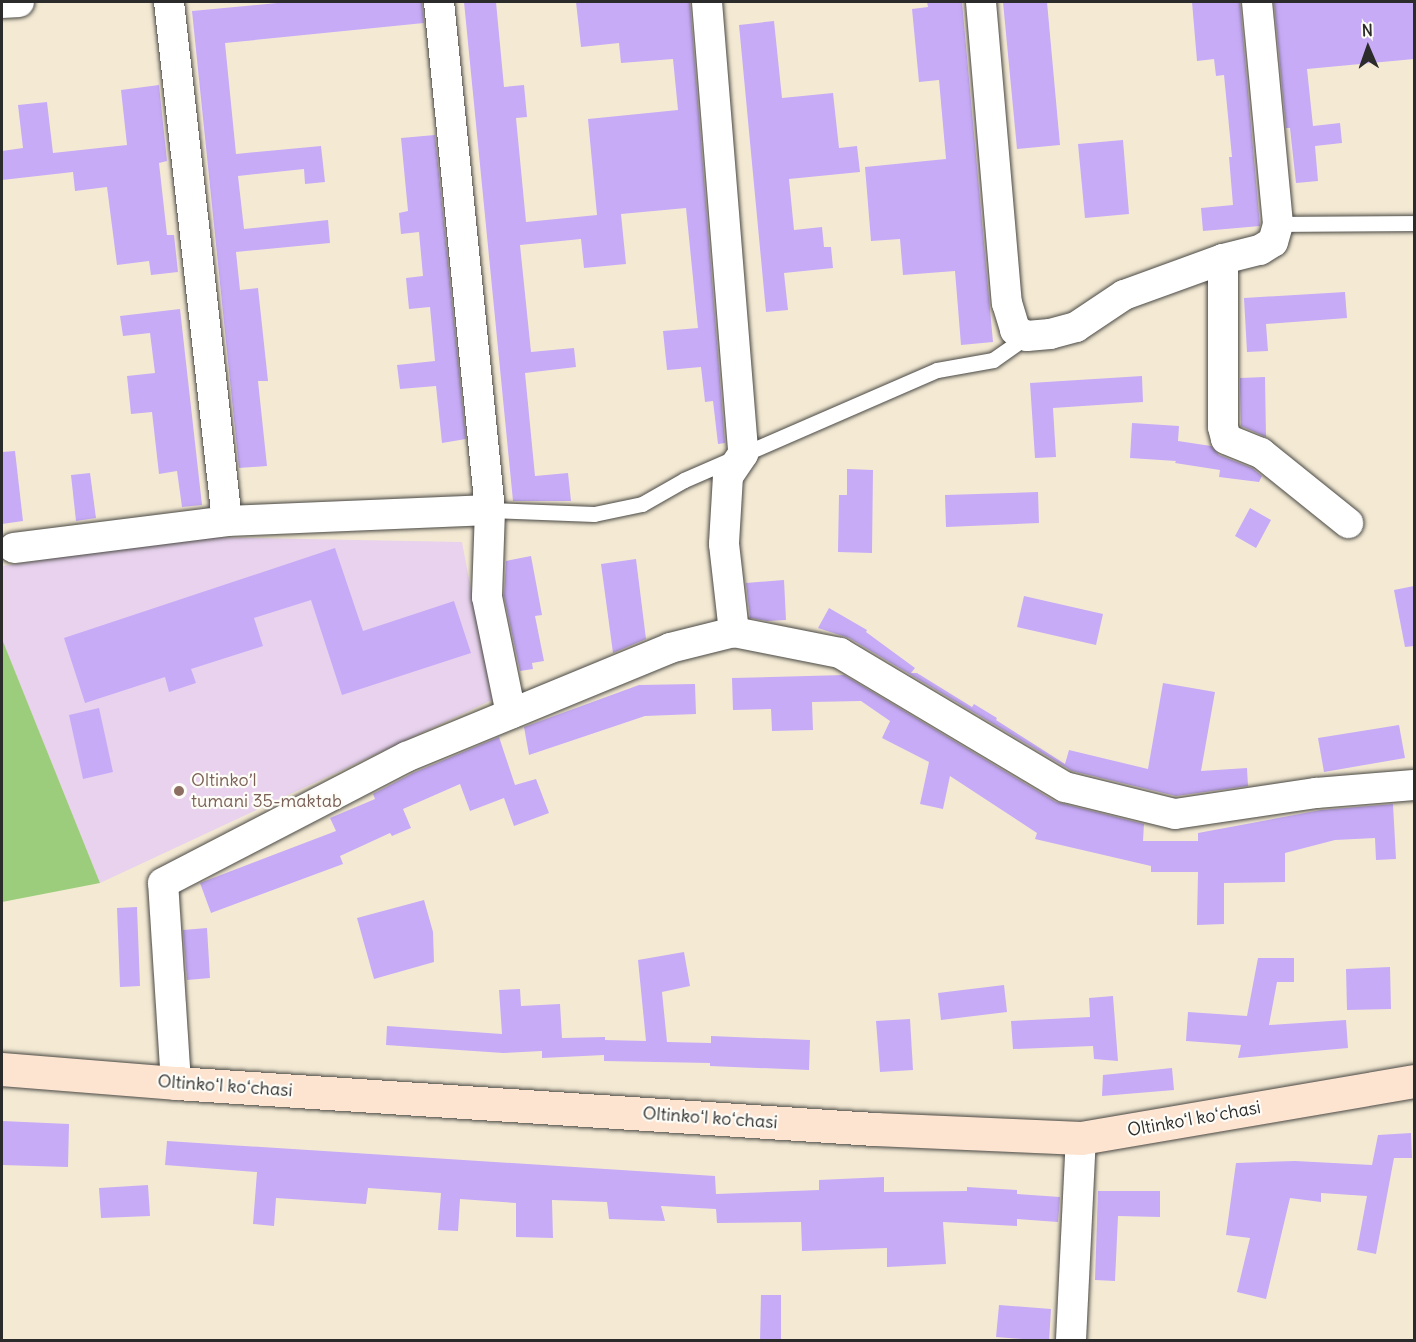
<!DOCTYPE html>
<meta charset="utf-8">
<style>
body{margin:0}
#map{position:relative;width:1416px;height:1342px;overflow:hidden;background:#f4ead4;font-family:Delius,sans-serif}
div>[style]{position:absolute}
.built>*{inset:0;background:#e8d2ee}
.green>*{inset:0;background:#9ccd7c}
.building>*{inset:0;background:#c7abf7}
.roads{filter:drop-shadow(0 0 2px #494844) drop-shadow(0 0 2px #494844)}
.lane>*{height:15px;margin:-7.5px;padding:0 7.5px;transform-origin:7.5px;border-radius:7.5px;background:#fff}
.street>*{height:30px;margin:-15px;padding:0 15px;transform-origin:15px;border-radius:15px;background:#fff}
.secondary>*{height:33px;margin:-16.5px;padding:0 16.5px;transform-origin:16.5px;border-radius:16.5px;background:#fde4d1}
.dots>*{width:16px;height:16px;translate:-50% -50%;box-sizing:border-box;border:3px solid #fdfcf7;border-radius:50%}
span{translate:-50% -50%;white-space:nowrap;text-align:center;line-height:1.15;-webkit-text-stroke:4.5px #fdfcf7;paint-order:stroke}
.education-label{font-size:18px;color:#785e54}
.left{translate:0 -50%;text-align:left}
.street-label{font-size:18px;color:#2b2b2b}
.frame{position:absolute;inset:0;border:3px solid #2b2b2b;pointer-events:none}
.north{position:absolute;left:1338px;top:18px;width:60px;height:60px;-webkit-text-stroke:4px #fdfcf7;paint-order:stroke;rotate:358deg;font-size:16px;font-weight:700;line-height:24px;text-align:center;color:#2b2b2b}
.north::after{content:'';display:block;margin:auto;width:21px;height:27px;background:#2b2b2b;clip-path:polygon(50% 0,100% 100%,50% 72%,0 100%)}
</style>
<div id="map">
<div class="built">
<div style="clip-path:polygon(197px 537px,462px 542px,492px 700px,100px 883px,2px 639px,2px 566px)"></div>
</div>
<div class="green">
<div style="clip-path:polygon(2px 639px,100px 883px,2px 902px)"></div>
</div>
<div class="building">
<div style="clip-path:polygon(287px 2px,422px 2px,424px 23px,225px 43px,236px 154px,321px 146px,325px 182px,305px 184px,304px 169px,238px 176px,244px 229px,328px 220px,330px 243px,236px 252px,240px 290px,258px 288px,268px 381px,258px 381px,267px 466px,239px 468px,192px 11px)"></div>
<div style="clip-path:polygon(464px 2px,496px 2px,504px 87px,524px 85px,527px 117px,516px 118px,526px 222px,597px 215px,588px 119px,678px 110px,673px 59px,621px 63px,619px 43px,581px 47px,576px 2px,690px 2px,725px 443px,718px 444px,713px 401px,705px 402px,701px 367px,667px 370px,663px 331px,698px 328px,686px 208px,621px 214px,626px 264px,584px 268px,581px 239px,520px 245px,531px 352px,574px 348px,576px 367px,525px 373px,535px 476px,568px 473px,571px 501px,513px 501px)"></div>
<div style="clip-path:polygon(927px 2px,962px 2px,993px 342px,961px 345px,955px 271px,903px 275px,900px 239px,871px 241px,865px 167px,946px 159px,939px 80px,919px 82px,912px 9px,928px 7px)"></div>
<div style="clip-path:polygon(1003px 2px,1047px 2px,1060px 145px,1017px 149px)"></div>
<div style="clip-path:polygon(1192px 2px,1240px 2px,1260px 226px,1203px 231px,1201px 208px,1233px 205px,1229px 157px,1232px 157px,1224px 75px,1216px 76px,1214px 59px,1197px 61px)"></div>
<div style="clip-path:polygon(1274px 2px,1414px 2px,1414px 59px,1307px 69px,1313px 126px,1340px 123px,1342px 143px,1315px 146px,1318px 181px,1296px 183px,1290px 128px,1286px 128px)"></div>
<div style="clip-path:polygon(774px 21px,782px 98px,833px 93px,839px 148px,857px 146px,860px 172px,789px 179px,794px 230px,822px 227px,824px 247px,831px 247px,833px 268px,784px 273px,788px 310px,766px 312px,739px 25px)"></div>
<div style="clip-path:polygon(159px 85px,167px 161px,159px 163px,167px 235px,174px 235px,178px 272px,151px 275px,149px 261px,117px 265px,107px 187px,75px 191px,73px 172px,2px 180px,2px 151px,23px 148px,18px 105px,47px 102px,53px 153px,127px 145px,121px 90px)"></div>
<div style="clip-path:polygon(435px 135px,466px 439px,442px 443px,436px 386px,400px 389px,397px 365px,435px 361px,430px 307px,409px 309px,406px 278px,423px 276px,419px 232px,401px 234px,399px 213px,408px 211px,401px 138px)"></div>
<div style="clip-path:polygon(1123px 140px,1129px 214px,1085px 218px,1078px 144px)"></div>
<div style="clip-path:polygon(1345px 292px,1347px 318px,1266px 324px,1268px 351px,1247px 352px,1244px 298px)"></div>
<div style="clip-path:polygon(180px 309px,202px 505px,182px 507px,177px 471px,159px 474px,152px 412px,131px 414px,127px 376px,155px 373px,150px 333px,123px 336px,120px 316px)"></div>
<div style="clip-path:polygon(1142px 376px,1143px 402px,1053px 408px,1056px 457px,1035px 458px,1030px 383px)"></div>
<div style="clip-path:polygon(1265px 377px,1266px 437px,1241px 426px,1240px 387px,1240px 378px)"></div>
<div style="clip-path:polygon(1132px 423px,1179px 426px,1178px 441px,1211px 446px,1219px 455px,1252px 468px,1262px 476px,1259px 482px,1219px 477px,1220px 470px,1175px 463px,1176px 461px,1130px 458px)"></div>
<div style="clip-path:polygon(15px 451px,23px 521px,2px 524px,2px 452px)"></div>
<div style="clip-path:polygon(847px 469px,873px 470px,872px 553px,838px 552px,839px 495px,847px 495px)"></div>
<div style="clip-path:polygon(90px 473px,96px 518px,76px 521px,71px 475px)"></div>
<div style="clip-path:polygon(1038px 492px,1039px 523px,946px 527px,945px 495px)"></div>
<div style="clip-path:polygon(1250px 508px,1271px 520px,1256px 548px,1235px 536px)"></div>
<div style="clip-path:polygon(335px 548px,363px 631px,454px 601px,471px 653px,342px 695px,311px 600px,254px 618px,263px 646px,191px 669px,196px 683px,169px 692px,165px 677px,85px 703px,64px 638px)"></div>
<div style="clip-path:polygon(531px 556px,542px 615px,535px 616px,544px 661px,532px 663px,533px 669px,520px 671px,504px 596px,506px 561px)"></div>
<div style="clip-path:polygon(636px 559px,646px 639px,613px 653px,601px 564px)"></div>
<div style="clip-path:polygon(784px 580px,786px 620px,767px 621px,750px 618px,746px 583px)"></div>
<div style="clip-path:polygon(1414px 586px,1414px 646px,1405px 647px,1394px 590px)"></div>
<div style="clip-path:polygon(1024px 596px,1103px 614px,1096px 645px,1017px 627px)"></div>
<div style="clip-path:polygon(829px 608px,867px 630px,866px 632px,915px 668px,911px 673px,917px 673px,972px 707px,974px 704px,997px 718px,996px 720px,1065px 764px,1069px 750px,1148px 769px,1163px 683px,1215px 692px,1201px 771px,1247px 768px,1248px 786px,1176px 796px,1072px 771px,849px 638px,818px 628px)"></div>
<div style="clip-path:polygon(844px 675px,1056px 802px,1144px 824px,1143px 841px,1198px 841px,1198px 833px,1321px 810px,1393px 804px,1396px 859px,1376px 860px,1375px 838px,1335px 840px,1285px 853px,1285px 882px,1224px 883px,1224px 924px,1197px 925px,1198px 872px,1151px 872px,1151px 866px,1035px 839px,1037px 833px,950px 776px,943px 809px,920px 804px,929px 762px,882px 738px,890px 721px,861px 701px,812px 702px,813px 730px,772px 731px,771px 709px,733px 710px,732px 678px)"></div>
<div style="clip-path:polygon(695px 684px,696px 714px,645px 716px,529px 755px,524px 727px,639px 685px)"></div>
<div style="clip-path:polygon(99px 708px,113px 772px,83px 779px,69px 715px)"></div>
<div style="clip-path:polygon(1399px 725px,1405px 758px,1324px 772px,1318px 738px)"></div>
<div style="clip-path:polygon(499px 737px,515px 785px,536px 779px,549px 813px,514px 826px,504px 798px,470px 811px,460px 784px,403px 809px,411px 828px,392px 836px,390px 833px,340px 856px,343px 864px,211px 913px,200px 883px,336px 831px,330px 818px,375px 799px,373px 794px,413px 773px)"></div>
<div style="clip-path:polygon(424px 900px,433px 932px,434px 962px,374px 979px,357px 918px)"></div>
<div style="clip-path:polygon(137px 907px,140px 986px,120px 987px,117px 908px)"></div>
<div style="clip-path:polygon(207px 928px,210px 978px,187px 980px,183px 930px)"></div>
<div style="clip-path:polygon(684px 952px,690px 986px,662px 992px,667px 1042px,711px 1043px,711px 1036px,810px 1040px,809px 1070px,710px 1066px,710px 1063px,604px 1061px,604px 1055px,542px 1058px,542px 1051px,503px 1053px,386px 1045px,387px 1026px,502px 1034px,499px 990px,520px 989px,521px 1006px,560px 1004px,562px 1038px,605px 1037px,605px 1040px,646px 1041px,638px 960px)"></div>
<div style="clip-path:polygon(1258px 958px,1294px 958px,1294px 982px,1277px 982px,1269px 1025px,1346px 1020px,1348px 1048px,1238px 1058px,1241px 1045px,1186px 1041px,1188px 1012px,1247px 1016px)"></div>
<div style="clip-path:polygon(1390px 967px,1391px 1009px,1347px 1010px,1346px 969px)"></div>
<div style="clip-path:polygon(1004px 985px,1007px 1012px,941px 1020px,938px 993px)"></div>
<div style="clip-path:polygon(1113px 996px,1118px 1061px,1094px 1059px,1093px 1046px,1013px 1049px,1011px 1021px,1090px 1017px,1089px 998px)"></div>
<div style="clip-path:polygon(910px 1019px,913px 1070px,880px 1072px,876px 1021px)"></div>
<div style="clip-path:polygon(1172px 1068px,1174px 1090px,1102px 1096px,1103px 1075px)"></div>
<div style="clip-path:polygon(2px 1121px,69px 1124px,68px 1167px,2px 1165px)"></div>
<div style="clip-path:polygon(1411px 1133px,1412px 1158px,1394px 1158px,1376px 1254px,1357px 1250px,1367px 1196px,1321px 1193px,1321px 1202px,1290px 1198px,1266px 1299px,1237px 1292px,1250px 1238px,1226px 1235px,1236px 1163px,1295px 1161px,1372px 1165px,1378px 1135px)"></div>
<div style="clip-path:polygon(167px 1141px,715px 1176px,716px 1194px,819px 1190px,819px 1180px,884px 1177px,884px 1192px,967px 1191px,967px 1187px,1017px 1190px,1017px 1194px,1060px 1197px,1058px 1222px,1017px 1219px,1017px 1226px,943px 1222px,946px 1264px,887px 1267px,887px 1248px,802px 1251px,801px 1222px,717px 1223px,716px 1209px,661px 1206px,665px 1221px,609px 1219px,607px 1202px,552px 1200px,553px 1238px,516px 1237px,516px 1203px,460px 1199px,458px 1231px,438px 1230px,441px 1193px,368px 1188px,366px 1204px,276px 1198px,274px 1226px,253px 1224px,257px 1172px,165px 1165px)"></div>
<div style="clip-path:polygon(148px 1185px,150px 1216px,101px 1218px,99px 1188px)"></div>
<div style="clip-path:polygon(1098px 1191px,1160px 1191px,1160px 1217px,1118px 1216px,1115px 1281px,1095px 1280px)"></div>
<div style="clip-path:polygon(761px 1295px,781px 1295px,781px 1341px,760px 1341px)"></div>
<div style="clip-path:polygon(999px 1305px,1051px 1309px,1049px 1341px,996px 1337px)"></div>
</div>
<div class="roads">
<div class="lane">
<div style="left:1278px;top:224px;width:136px;rotate:-0.4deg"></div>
<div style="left:490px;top:510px;width:104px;rotate:2.2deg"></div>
<div style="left:594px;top:514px;width:49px;rotate:-11.8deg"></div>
<div style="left:642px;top:504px;width:48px;rotate:-29.7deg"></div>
<div style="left:684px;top:480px;width:276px;rotate:-23.5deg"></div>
<div style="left:937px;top:370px;width:57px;rotate:-10.1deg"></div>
<div style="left:993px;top:360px;width:42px;rotate:-35.2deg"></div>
</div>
<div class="street">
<div style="left:169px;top:2px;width:522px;rotate:83.62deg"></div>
<div style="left:439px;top:2px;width:511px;rotate:84.27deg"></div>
<div style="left:707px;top:2px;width:453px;rotate:85.4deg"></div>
<div style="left:743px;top:454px;width:27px;rotate:124deg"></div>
<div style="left:728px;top:476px;width:68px;rotate:93.4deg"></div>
<div style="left:724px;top:544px;width:89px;rotate:83.5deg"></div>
<div style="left:981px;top:2px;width:302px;rotate:85.1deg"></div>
<div style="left:1007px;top:303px;width:28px;rotate:73deg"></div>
<div style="left:1015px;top:330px;width:13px;rotate:27deg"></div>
<div style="left:1027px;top:336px;width:23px;rotate:-5deg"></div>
<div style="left:1050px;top:334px;width:27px;rotate:-15deg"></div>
<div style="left:1076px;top:327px;width:58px;rotate:-33.7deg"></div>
<div style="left:1124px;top:295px;width:105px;rotate:-20deg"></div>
<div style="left:1223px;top:259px;width:38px;rotate:-14deg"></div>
<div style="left:1260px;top:250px;width:15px;rotate:-32deg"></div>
<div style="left:1273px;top:242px;width:19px;rotate:-74deg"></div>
<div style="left:1278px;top:224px;width:223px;rotate:-95.4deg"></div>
<div style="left:2px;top:3px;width:17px;rotate:-3deg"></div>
<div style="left:1223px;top:259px;width:168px;rotate:90deg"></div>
<div style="left:1223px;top:427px;width:12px;rotate:76deg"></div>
<div style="left:1226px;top:439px;width:38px;rotate:22deg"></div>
<div style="left:1261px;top:453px;width:112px;rotate:38.8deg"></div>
<div style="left:14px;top:548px;width:215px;rotate:-7.2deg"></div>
<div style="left:227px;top:521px;width:263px;rotate:-2.4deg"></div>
<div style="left:490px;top:510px;width:87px;rotate:92deg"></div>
<div style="left:487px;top:597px;width:119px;rotate:78.4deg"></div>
<div style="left:176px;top:1083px;width:200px;rotate:-93.7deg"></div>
<div style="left:163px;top:883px;width:274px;rotate:-27.4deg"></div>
<div style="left:406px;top:757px;width:286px;rotate:-22.4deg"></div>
<div style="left:670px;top:648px;width:66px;rotate:-14deg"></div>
<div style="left:734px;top:632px;width:108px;rotate:11.2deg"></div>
<div style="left:840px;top:653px;width:262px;rotate:30.8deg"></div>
<div style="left:1065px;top:787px;width:113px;rotate:13.8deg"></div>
<div style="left:1175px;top:814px;width:143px;rotate:-8.5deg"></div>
<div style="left:1316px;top:793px;width:98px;rotate:-4.7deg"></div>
<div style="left:1071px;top:1340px;width:202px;rotate:-87.2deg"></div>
</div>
<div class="secondary">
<div style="left:2px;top:1069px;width:175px;rotate:4.6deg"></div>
<div style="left:176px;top:1083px;width:701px;rotate:3.77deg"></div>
<div style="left:875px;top:1129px;width:206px;rotate:2.5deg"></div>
<div style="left:1081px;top:1138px;width:338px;rotate:-9.7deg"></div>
</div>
</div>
<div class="dots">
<div style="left:179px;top:791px;background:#8d6e63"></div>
</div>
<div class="education-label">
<span class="left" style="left:191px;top:791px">Oltinko’l<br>tumani 35-maktab</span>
</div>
<div class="street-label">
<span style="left:225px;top:1086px;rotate:4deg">Oltinkoʻl koʻchasi</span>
<span style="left:710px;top:1118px;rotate:4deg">Oltinkoʻl koʻchasi</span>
<span style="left:1194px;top:1119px;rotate:-10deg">Oltinkoʻl koʻchasi</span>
</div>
<div class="frame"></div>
<div class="north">N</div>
</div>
